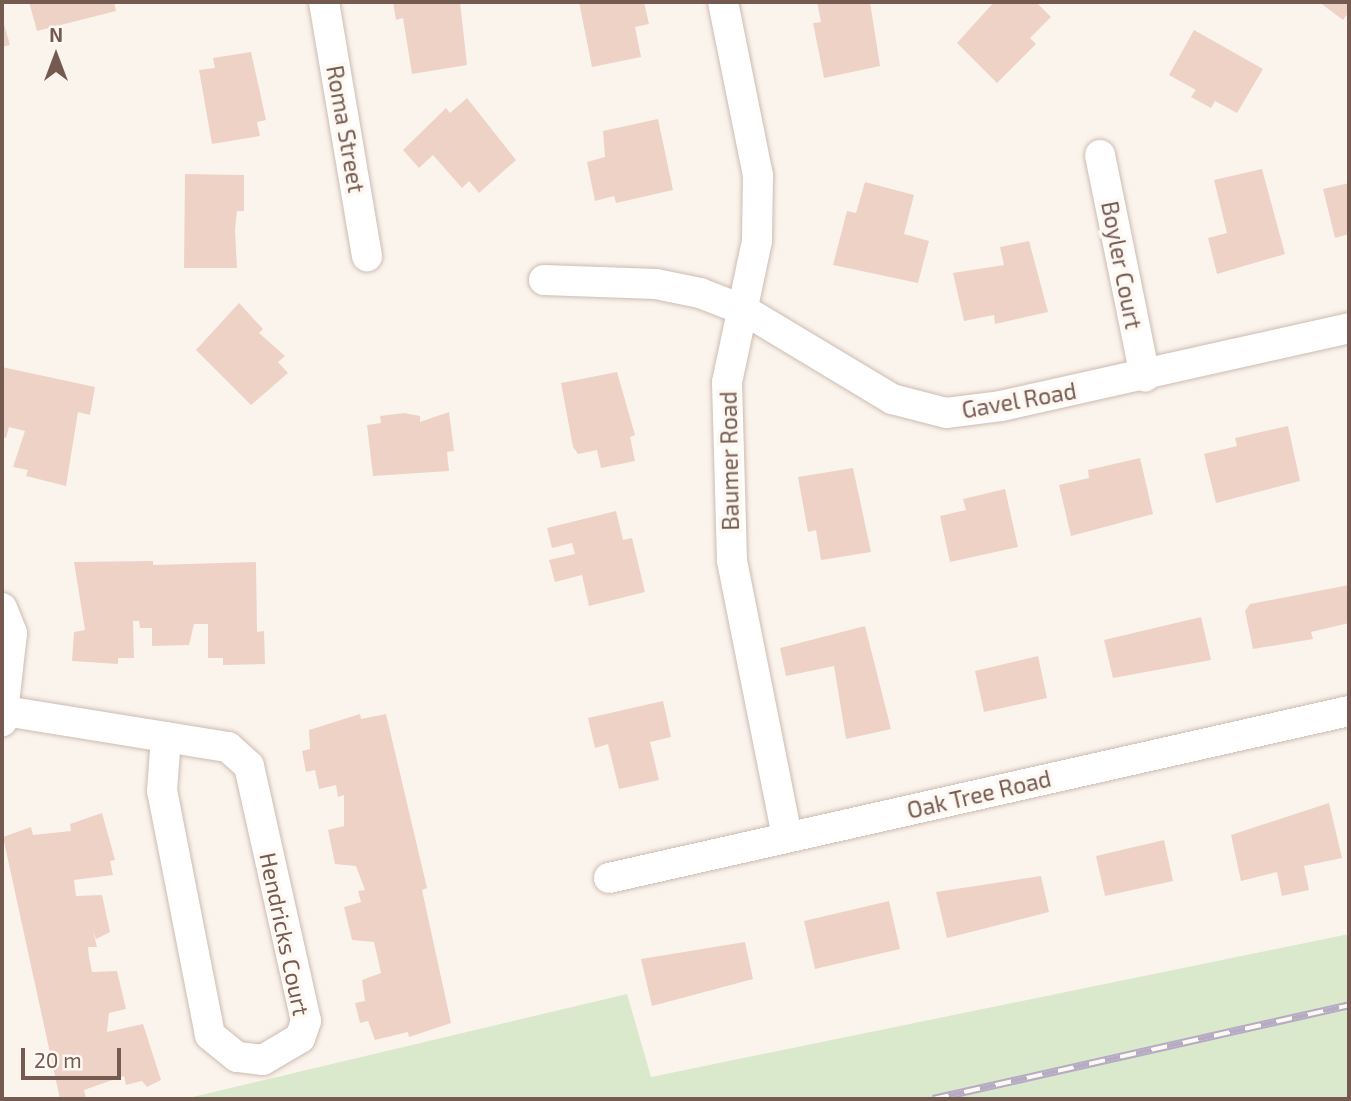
<!DOCTYPE html>
<style>
body{margin:0}
#map{position:relative;width:1351px;height:1101px;overflow:hidden;background:#fbf4ec;font-family:"Exo 2",sans-serif}
div>[style]{position:absolute}
.green>*{inset:0;background:#dae8cb}
.building>*{inset:0;background:#eed2c6}
.roads{filter:drop-shadow(0 0 2px #cdbbb2) drop-shadow(0 0 2px #cdbbb2)}
.minor>*{height:30px;margin:-15px;padding:0 15px;transform-origin:15px;border-radius:15px;background:#fff}
.rail>*{height:8px;margin-top:-4px;transform-origin:0;background:repeating-linear-gradient(90deg,#fef8f2 0 16px,#b6aac5 0 32px);box-sizing:border-box;border-block:2px solid #b6aac5}
span{translate:-50% -50%;white-space:nowrap;text-align:center;line-height:1.15;-webkit-text-stroke:7px #fef8f2;paint-order:stroke}
.street-label{font-size:23px;color:#755a51}
.frame{position:absolute;inset:0;border:4px solid #755a51;pointer-events:none}
.north{position:absolute;left:21px;top:21px;width:70px;height:70px;-webkit-text-stroke:5px #fef8f2;paint-order:stroke;rotate:0deg;font-size:19px;font-weight:700;line-height:28px;text-align:center;color:#755a51}
.north::after{content:'';display:block;margin:auto;width:24px;height:32px;background:#755a51;clip-path:polygon(50% 0,100% 100%,50% 72%,0 100%)}
.scale{position:absolute;left:21px;top:1048px;width:100px;height:32px;box-sizing:border-box;border:4px solid #755a51;border-top:0;padding-left:9px;font-size:21px;line-height:24px;white-space:nowrap;color:#755a51;-webkit-text-stroke:5px #fef8f2;paint-order:stroke}
</style>
<div id="map">
<div class="green">
<div style="clip-path:polygon(1349px 934px,1349px 1099px,184px 1099px,627px 994px,651px 1077px)"></div>
</div>
<div class="building">
<div style="clip-path:polygon(29px 2px,114px 2px,116px 11px,37px 31px)"></div>
<div style="clip-path:polygon(393px 2px,460px 2px,467px 65px,412px 74px,403px 18px,396px 20px)"></div>
<div style="clip-path:polygon(579px 2px,644px 2px,649px 24px,635px 27px,641px 57px,592px 67px)"></div>
<div style="clip-path:polygon(817px 2px,870px 2px,880px 66px,824px 78px,813px 23px,821px 22px)"></div>
<div style="clip-path:polygon(994px 2px,1036px 2px,1051px 17px,1030px 38px,1036px 44px,997px 83px,957px 43px)"></div>
<div style="clip-path:polygon(1319px 2px,1349px 2px,1349px 12px,1343px 20px)"></div>
<div style="clip-path:polygon(2px 17px,10px 45px,2px 47px)"></div>
<div style="clip-path:polygon(1194px 30px,1263px 69px,1237px 113px,1215px 101px,1211px 108px,1191px 97px,1196px 90px,1169px 75px)"></div>
<div style="clip-path:polygon(251px 52px,266px 120px,257px 122px,260px 136px,212px 144px,199px 70px,215px 68px,213px 58px)"></div>
<div style="clip-path:polygon(467px 98px,516px 160px,479px 193px,469px 181px,462px 188px,433px 155px,419px 168px,403px 150px,446px 108px,450px 113px)"></div>
<div style="clip-path:polygon(658px 119px,673px 190px,616px 203px,614px 196px,595px 201px,587px 162px,605px 157px,603px 131px)"></div>
<div style="clip-path:polygon(1262px 169px,1285px 254px,1217px 274px,1208px 238px,1227px 233px,1214px 180px)"></div>
<div style="clip-path:polygon(185px 174px,244px 175px,244px 211px,237px 211px,235px 230px,237px 268px,184px 268px)"></div>
<div style="clip-path:polygon(865px 182px,914px 195px,904px 234px,929px 241px,918px 283px,833px 265px,847px 211px,856px 213px)"></div>
<div style="clip-path:polygon(1349px 183px,1349px 234px,1335px 238px,1323px 189px)"></div>
<div style="clip-path:polygon(1029px 241px,1048px 312px,995px 324px,994px 315px,964px 321px,953px 273px,1004px 265px,1000px 247px)"></div>
<div style="clip-path:polygon(239px 303px,263px 329px,259px 333px,285px 356px,278px 362px,288px 373px,251px 405px,196px 350px)"></div>
<div style="clip-path:polygon(2px 367px,95px 387px,90px 415px,78px 412px,66px 486px,26px 476px,28px 470px,13px 467px,25px 431px,9px 427px,6px 438px,2px 437px)"></div>
<div style="clip-path:polygon(617px 372px,635px 435px,630px 437px,635px 461px,601px 468px,597px 450px,578px 454px,573px 447px,561px 383px)"></div>
<div style="clip-path:polygon(449px 412px,454px 451px,447px 452px,449px 471px,373px 476px,367px 425px,381px 423px,380px 416px,404px 413px,420px 416px,420px 422px)"></div>
<div style="clip-path:polygon(1288px 426px,1300px 481px,1216px 503px,1204px 454px,1237px 446px,1235px 438px)"></div>
<div style="clip-path:polygon(1140px 458px,1153px 514px,1071px 536px,1059px 485px,1089px 478px,1088px 470px)"></div>
<div style="clip-path:polygon(853px 468px,871px 552px,821px 560px,816px 530px,808px 532px,798px 477px)"></div>
<div style="clip-path:polygon(1005px 489px,1018px 547px,950px 562px,940px 516px,966px 510px,963px 499px)"></div>
<div style="clip-path:polygon(616px 511px,623px 540px,632px 538px,645px 592px,589px 606px,582px 575px,555px 582px,549px 560px,575px 554px,572px 543px,552px 548px,547px 528px)"></div>
<div style="clip-path:polygon(153px 561px,153px 565px,256px 562px,257px 632px,264px 631px,265px 664px,223px 665px,223px 658px,208px 658px,208px 624px,194px 624px,189px 645px,152px 646px,152px 628px,140px 628px,139px 621px,133px 621px,134px 658px,118px 658px,118px 664px,72px 661px,74px 632px,85px 630px,74px 562px)"></div>
<div style="clip-path:polygon(1349px 585px,1349px 623px,1311px 632px,1313px 639px,1253px 649px,1245px 611px,1250px 604px)"></div>
<div style="clip-path:polygon(1201px 617px,1211px 660px,1113px 678px,1104px 640px)"></div>
<div style="clip-path:polygon(865px 626px,891px 729px,846px 739px,834px 666px,786px 676px,780px 648px)"></div>
<div style="clip-path:polygon(1038px 656px,1047px 698px,984px 712px,975px 671px)"></div>
<div style="clip-path:polygon(663px 701px,671px 737px,650px 742px,659px 780px,619px 789px,608px 744px,595px 748px,588px 718px)"></div>
<div style="clip-path:polygon(360px 714px,361px 719px,386px 714px,427px 888px,422px 890px,451px 1023px,409px 1037px,408px 1032px,375px 1040px,368px 1021px,360px 1023px,355px 1003px,365px 1001px,362px 980px,381px 973px,374px 942px,352px 940px,344px 907px,361px 902px,358px 891px,365px 890px,356px 866px,335px 864px,328px 830px,344px 826px,344px 795px,338px 797px,336px 785px,319px 789px,315px 770px,306px 772px,302px 751px,310px 749px,309px 730px)"></div>
<div style="clip-path:polygon(1329px 803px,1342px 858px,1304px 866px,1309px 890px,1282px 896px,1277px 872px,1241px 881px,1231px 835px)"></div>
<div style="clip-path:polygon(102px 813px,115px 860px,110px 861px,113px 875px,74px 880px,76px 896px,102px 895px,110px 932px,96px 939px,93px 931px,97px 947px,88px 947px,89px 957px,92px 972px,117px 971px,126px 1009px,109px 1013px,107px 1032px,143px 1024px,161px 1080px,147px 1087px,142px 1081px,126px 1085px,124px 1076px,84px 1090px,86px 1098px,60px 1099px,3px 837px,31px 827px,33px 835px,71px 831px,70px 824px)"></div>
<div style="clip-path:polygon(1164px 840px,1173px 881px,1105px 896px,1096px 856px)"></div>
<div style="clip-path:polygon(1041px 876px,1049px 912px,947px 938px,936px 892px)"></div>
<div style="clip-path:polygon(889px 901px,900px 949px,815px 969px,804px 921px)"></div>
<div style="clip-path:polygon(745px 942px,753px 979px,652px 1006px,641px 959px)"></div>
</div>
<div class="roads">
<div class="minor">
<div style="left:324px;top:2px;width:258px;rotate:80.4deg"></div>
<div style="left:723px;top:2px;width:177px;rotate:78.6deg"></div>
<div style="left:758px;top:175px;width:66px;rotate:90.9deg"></div>
<div style="left:757px;top:241px;width:144px;rotate:102deg"></div>
<div style="left:727px;top:382px;width:179px;rotate:88.4deg"></div>
<div style="left:732px;top:561px;width:281px;rotate:78.7deg"></div>
<div style="left:1100px;top:155px;width:226px;rotate:78.5deg"></div>
<div style="left:544px;top:280px;width:112px;rotate:2deg"></div>
<div style="left:656px;top:284px;width:45px;rotate:11.6deg"></div>
<div style="left:700px;top:293px;width:47px;rotate:21.1deg"></div>
<div style="left:744px;top:310px;width:173px;rotate:31deg"></div>
<div style="left:892px;top:399px;width:56px;rotate:14.5deg"></div>
<div style="left:946px;top:413px;width:55px;rotate:-7.3deg"></div>
<div style="left:1001px;top:406px;width:357px;rotate:-12.6deg"></div>
<div style="left:2px;top:608px;width:27px;rotate:68deg"></div>
<div style="left:12px;top:633px;width:89px;rotate:96.5deg"></div>
<div style="left:5px;top:711px;width:226px;rotate:9.2deg"></div>
<div style="left:228px;top:747px;width:28px;rotate:42deg"></div>
<div style="left:249px;top:766px;width:261px;rotate:77.4deg"></div>
<div style="left:306px;top:1021px;width:18px;rotate:109deg"></div>
<div style="left:300px;top:1038px;width:43px;rotate:149.3deg"></div>
<div style="left:263px;top:1060px;width:26px;rotate:-173deg"></div>
<div style="left:237px;top:1057px;width:35px;rotate:-141deg"></div>
<div style="left:210px;top:1035px;width:249px;rotate:-101.1deg"></div>
<div style="left:162px;top:791px;width:54px;rotate:-85.8deg"></div>
<div style="left:609px;top:878px;width:759px;rotate:-12.72deg"></div>
</div>
</div>
<div class="rail">
<div style="left:933px;top:1099px;width:426px;rotate:-12.7deg"></div>
</div>
<div class="street-label">
<span style="left:346px;top:129px;rotate:80deg">Roma Street</span>
<span style="left:1122px;top:265px;rotate:79deg">Boyler Court</span>
<span style="left:1019px;top:400px;rotate:-10deg">Gavel Road</span>
<span style="left:729px;top:461px;rotate:-91deg">Baumer Road</span>
<span style="left:979px;top:794px;rotate:-13deg">Oak Tree Road</span>
<span style="left:285px;top:934px;rotate:78deg">Hendricks Court</span>
</div>
<div class="frame"></div>
<div class="north">N</div>
<div class="scale">20 m</div>
</div>
